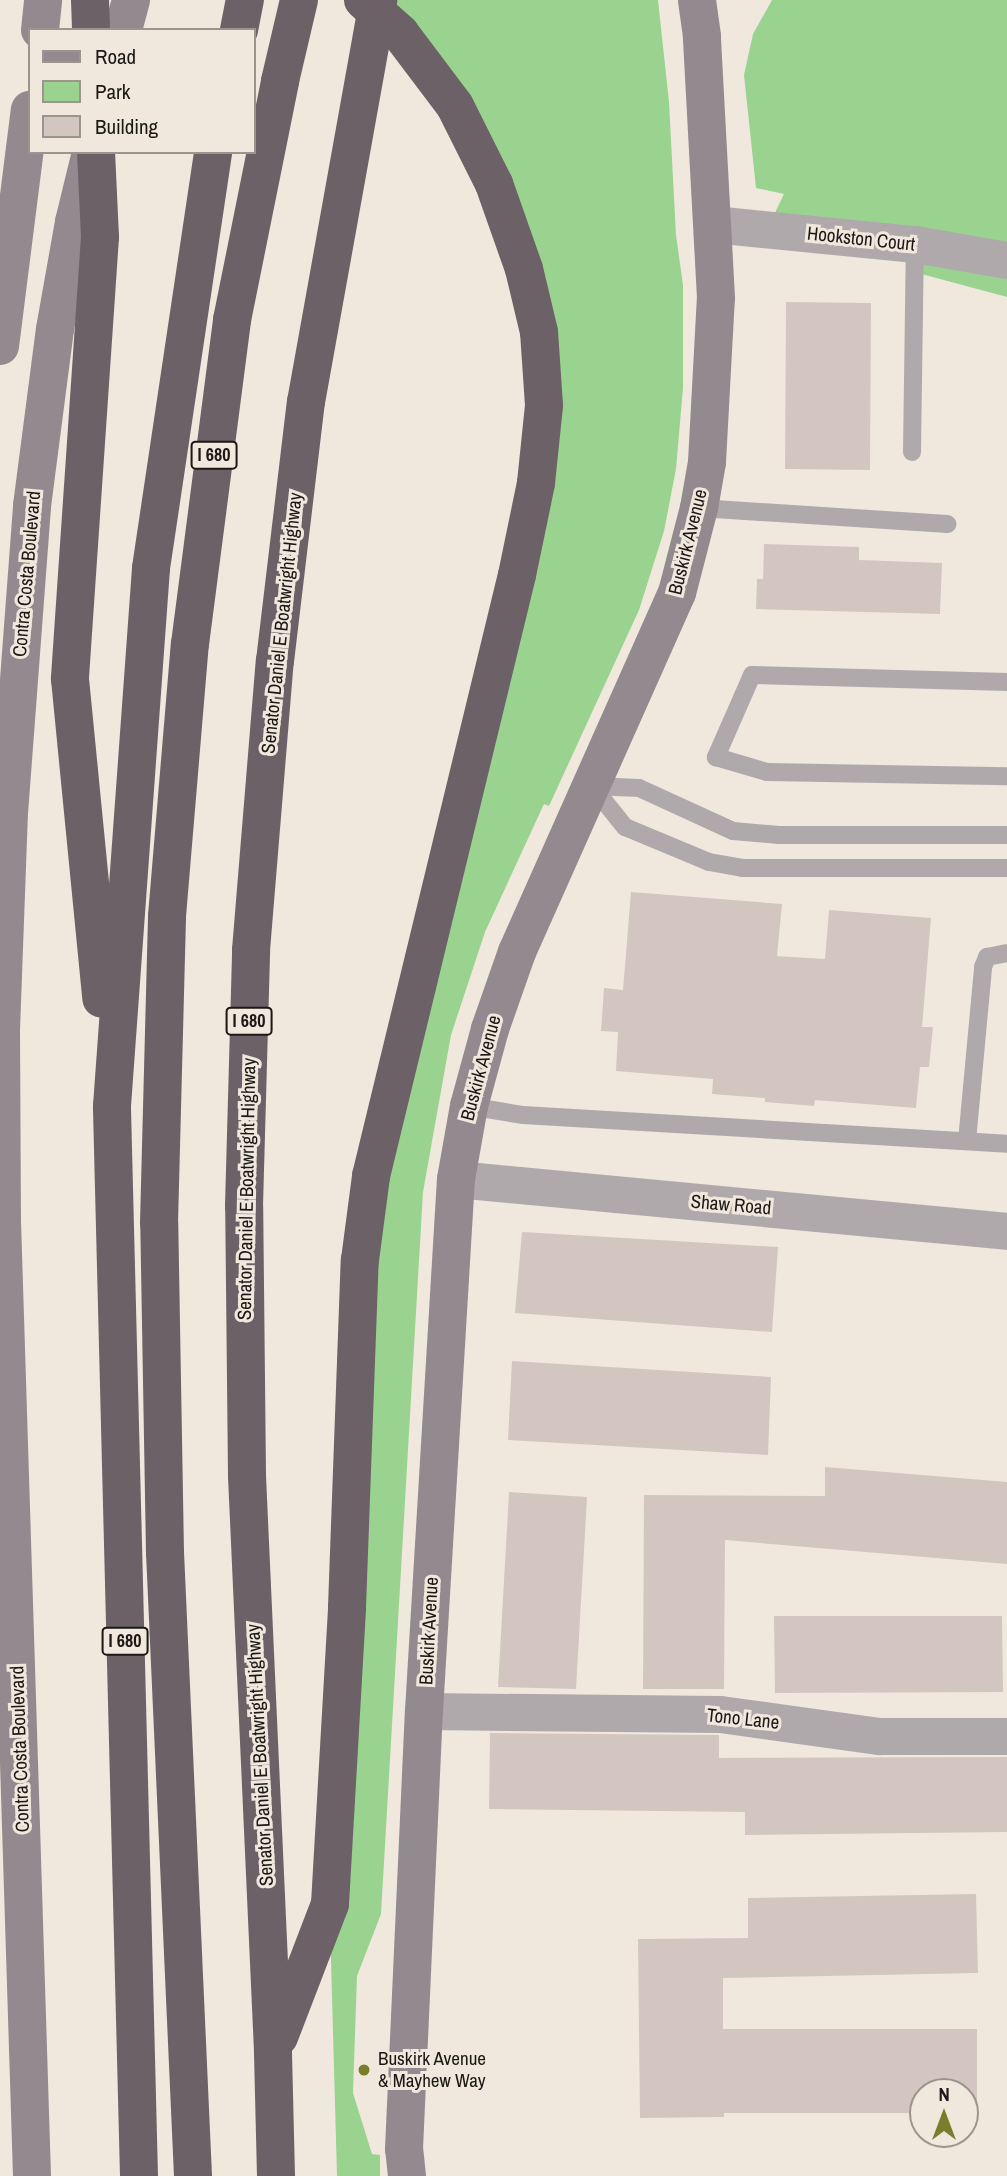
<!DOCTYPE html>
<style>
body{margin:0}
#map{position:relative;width:1007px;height:2176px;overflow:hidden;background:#f0e8dd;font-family:"Archivo Narrow",sans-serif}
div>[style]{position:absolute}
.green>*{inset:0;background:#9ad390}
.building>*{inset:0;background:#d3c6c1}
.lane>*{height:18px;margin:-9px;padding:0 9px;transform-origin:9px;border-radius:9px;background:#afa9ac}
.street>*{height:37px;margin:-18.5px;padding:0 18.5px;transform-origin:18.5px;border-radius:18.5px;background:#afa9ac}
.secondary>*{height:38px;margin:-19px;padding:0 19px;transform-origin:19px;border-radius:19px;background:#928a8e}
.highway>*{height:38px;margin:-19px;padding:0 19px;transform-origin:19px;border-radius:19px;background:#6c6167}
.highway-bridge>*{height:38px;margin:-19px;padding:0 19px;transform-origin:19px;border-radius:19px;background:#6c6167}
.dots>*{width:19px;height:19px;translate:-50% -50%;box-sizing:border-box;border:4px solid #f0e8dd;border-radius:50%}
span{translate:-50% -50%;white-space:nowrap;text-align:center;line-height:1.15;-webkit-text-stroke:6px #f0e8dd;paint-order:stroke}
.shield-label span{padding:2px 5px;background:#f0e8dd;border:2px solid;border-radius:5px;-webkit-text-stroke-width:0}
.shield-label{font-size:18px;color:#1b1815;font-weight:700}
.street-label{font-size:19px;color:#1b1815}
.poi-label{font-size:19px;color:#1b1815}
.left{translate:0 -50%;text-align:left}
.legend{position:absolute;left:28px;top:28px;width:228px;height:126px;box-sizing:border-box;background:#f0e8dd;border:2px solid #9b958d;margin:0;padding:9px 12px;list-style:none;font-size:21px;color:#1b1815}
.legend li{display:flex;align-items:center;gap:14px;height:35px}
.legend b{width:35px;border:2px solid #9b958d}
.north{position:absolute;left:909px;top:2078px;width:70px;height:70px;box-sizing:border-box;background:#f0e8dd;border:2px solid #9b958d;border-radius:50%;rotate:0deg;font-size:19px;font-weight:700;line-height:28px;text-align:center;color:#1b1815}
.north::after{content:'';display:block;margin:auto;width:24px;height:32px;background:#787e29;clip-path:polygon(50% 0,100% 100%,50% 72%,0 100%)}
</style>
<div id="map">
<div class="green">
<div style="clip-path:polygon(378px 0,658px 0,669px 102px,676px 235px,683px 285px,683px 388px,676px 469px,664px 531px,639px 610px,549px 806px,544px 804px,485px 932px,451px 1035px,423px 1192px,381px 1914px,357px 1976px,353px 2093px,372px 2154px,380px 2155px,380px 2176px,337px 2176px,330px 1925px,360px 1260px,536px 483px,524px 269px)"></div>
<div style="clip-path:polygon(772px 0,1007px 0,1007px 297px,914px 272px,915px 244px,767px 229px,784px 194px,756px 188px,744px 75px,753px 34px)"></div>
</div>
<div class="building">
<div style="clip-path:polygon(786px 302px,871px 303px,870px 470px,785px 469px)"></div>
<div style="clip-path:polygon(764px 544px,859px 547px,859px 560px,942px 563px,940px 614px,756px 609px,757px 579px,763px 579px)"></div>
<div style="clip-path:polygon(631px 892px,782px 904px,777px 956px,825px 959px,829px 910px,931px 918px,922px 1027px,933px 1027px,929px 1067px,920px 1067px,916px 1108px,815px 1100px,814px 1106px,765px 1102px,765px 1098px,712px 1094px,713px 1079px,616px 1071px,618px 1032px,601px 1031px,604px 988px,623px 990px)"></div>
<div style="clip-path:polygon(522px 1232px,778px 1247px,772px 1332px,515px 1313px)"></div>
<div style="clip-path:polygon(512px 1361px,771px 1377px,768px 1455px,508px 1440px)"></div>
<div style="clip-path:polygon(825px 1467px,1007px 1482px,1007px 1564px,725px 1540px,724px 1689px,643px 1689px,644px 1495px,825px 1496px)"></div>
<div style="clip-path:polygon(509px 1492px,587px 1497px,576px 1689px,498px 1687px)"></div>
<div style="clip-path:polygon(774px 1616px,1002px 1616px,1003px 1692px,775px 1693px)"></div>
<div style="clip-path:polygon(490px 1733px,719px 1735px,719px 1758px,1007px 1757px,1007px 1832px,745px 1835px,745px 1812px,489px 1809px)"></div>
<div style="clip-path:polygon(976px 1894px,978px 1973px,723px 1978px,723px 2029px,977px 2029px,977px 2113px,965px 2113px,965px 2092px,923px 2092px,923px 2113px,724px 2113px,724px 2117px,640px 2118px,638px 1939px,748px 1938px,748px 1898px)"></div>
</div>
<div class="lane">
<div style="left:912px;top:452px;width:208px;rotate:-89.2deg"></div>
<div style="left:699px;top:508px;width:249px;rotate:3.7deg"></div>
<div style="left:1007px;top:682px;width:255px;rotate:-178.4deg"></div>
<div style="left:752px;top:675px;width:90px;rotate:113.7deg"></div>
<div style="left:716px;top:757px;width:53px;rotate:16.4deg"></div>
<div style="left:767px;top:772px;width:240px;rotate:1deg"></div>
<div style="left:1007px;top:835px;width:228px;rotate:180deg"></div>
<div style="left:779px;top:835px;width:46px;rotate:-175deg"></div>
<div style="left:733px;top:831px;width:103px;rotate:-155.4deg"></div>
<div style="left:639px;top:788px;width:47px;rotate:-177.6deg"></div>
<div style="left:592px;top:786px;width:53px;rotate:51.2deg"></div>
<div style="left:625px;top:827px;width:91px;rotate:22.6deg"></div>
<div style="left:709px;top:862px;width:34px;rotate:10deg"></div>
<div style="left:742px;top:868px;width:265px"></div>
<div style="left:469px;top:1106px;width:55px;rotate:9.5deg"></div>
<div style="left:523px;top:1115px;width:485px;rotate:3.4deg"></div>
<div style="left:967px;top:1141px;width:175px;rotate:-84.7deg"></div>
<div style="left:983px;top:967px;width:11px;rotate:-68deg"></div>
<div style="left:987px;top:957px;width:20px;rotate:-11deg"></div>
</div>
<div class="street">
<div style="left:713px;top:224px;width:203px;rotate:5.7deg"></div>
<div style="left:915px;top:244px;width:93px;rotate:9.9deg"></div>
<div style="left:456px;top:1179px;width:553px;rotate:5.39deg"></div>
<div style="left:424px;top:1711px;width:296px;rotate:0.6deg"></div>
<div style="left:720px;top:1714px;width:161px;rotate:7.9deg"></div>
<div style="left:879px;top:1736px;width:128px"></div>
</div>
<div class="secondary">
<div style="left:40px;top:30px;width:30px;rotate:-84deg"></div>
<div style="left:123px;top:30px;width:31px;rotate:-75deg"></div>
<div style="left:0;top:346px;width:238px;rotate:-82.8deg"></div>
<div style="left:32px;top:2176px;width:952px;rotate:-91.8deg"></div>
<div style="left:2px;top:1224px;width:194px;rotate:-90.3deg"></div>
<div style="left:1px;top:1030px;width:217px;rotate:-87.9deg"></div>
<div style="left:9px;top:813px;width:308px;rotate:-85.7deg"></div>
<div style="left:32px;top:506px;width:178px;rotate:-82.6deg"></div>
<div style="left:55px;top:329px;width:109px;rotate:-79.9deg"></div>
<div style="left:74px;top:222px;width:72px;rotate:-76.3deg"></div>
<div style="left:407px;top:2176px;width:27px;rotate:-96deg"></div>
<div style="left:404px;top:2149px;width:438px;rotate:-87.4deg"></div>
<div style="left:424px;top:1711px;width:533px;rotate:-86.56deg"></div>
<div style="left:456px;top:1179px;width:74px;rotate:-79.9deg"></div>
<div style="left:469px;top:1106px;width:80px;rotate:-74.7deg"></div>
<div style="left:490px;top:1029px;width:82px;rotate:-70.7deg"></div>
<div style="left:517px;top:952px;width:393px;rotate:-66deg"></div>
<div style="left:677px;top:593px;width:88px;rotate:-75.5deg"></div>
<div style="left:699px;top:508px;width:47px;rotate:-80.1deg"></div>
<div style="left:707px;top:462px;width:164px;rotate:-86.9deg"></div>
<div style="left:716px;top:298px;width:262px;rotate:-93.1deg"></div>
<div style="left:702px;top:36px;width:36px;rotate:-98deg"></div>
</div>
<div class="highway">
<div style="left:90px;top:0;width:30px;rotate:88deg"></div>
<div style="left:239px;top:30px;width:31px;rotate:-79deg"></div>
<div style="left:96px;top:152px;width:85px;rotate:87.3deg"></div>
<div style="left:100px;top:237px;width:443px;rotate:93.9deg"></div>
<div style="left:70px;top:679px;width:321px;rotate:84.4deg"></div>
<div style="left:279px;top:2037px;width:142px;rotate:-69deg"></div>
<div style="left:330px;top:1904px;width:297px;rotate:-86.7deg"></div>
<div style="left:347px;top:1607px;width:347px;rotate:-87.9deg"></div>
<div style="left:360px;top:1260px;width:85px;rotate:-82.5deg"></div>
<div style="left:371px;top:1176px;width:618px;rotate:-76.35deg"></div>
<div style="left:517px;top:575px;width:94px;rotate:-78.3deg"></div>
<div style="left:536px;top:483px;width:78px;rotate:-84.1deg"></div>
<div style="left:544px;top:405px;width:73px;rotate:-93.9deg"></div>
<div style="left:539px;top:332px;width:65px;rotate:-103.4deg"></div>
<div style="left:524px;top:269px;width:90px;rotate:-109.4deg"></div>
<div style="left:139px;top:2176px;width:1070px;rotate:-91.45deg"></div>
<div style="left:112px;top:1106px;width:539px;rotate:-85.85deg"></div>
<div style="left:151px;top:568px;width:421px;rotate:-81.5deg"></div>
<div style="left:193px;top:2176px;width:624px;rotate:-92.57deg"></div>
<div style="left:165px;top:1553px;width:330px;rotate:-91deg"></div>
<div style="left:159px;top:1223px;width:307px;rotate:-88.5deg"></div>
<div style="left:167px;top:916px;width:273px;rotate:-85.2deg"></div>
<div style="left:190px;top:644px;width:327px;rotate:-82.6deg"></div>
<div style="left:232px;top:320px;width:244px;rotate:-78.6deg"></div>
<div style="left:280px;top:81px;width:83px;rotate:-76.8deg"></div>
<div style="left:276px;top:2176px;width:125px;rotate:-91.4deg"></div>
<div style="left:273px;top:2051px;width:576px;rotate:-92.59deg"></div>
<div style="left:247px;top:1476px;width:270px;rotate:-90.6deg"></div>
<div style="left:244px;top:1206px;width:256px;rotate:-88.4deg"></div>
<div style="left:251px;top:950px;width:290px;rotate:-85.3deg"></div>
<div style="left:275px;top:661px;width:261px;rotate:-83.2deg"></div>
<div style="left:306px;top:402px;width:408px;rotate:-79.8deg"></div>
</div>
<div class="highway-bridge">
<div style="left:363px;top:0;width:50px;rotate:41.7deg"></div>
<div style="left:400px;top:33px;width:91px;rotate:53deg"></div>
<div style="left:455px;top:106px;width:87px;rotate:63.4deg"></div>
</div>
<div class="dots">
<div style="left:364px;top:2070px;background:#787e29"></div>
</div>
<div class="shield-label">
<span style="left:214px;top:455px">I 680</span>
<span style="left:249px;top:1021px">I 680</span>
<span style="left:125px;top:1641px">I 680</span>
</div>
<div class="street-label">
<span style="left:861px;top:239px;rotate:6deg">Hookston Court</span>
<span style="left:688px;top:542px;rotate:-76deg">Buskirk Avenue</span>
<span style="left:27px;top:574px;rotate:-85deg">Contra Costa Boulevard</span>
<span style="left:282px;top:623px;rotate:-84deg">Senator Daniel E Boatwright Highway</span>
<span style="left:481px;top:1068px;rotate:-75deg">Buskirk Avenue</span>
<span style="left:247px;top:1189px;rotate:-89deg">Senator Daniel E Boatwright Highway</span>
<span style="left:731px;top:1205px;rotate:5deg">Shaw Road</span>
<span style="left:429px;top:1631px;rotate:-87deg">Buskirk Avenue</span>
<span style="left:743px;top:1719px;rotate:6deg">Tono Lane</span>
<span style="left:20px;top:1749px;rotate:-92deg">Contra Costa Boulevard</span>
<span style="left:260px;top:1755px;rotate:-93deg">Senator Daniel E Boatwright Highway</span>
</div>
<div class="poi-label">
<span class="left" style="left:378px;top:2070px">Buskirk Avenue<br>&amp; Mayhew Way</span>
</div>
<ul class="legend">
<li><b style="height:9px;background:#928a8e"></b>Road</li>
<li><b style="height:19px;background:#9ad390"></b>Park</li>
<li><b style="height:19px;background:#d3c6c1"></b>Building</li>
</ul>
<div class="north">N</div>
</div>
